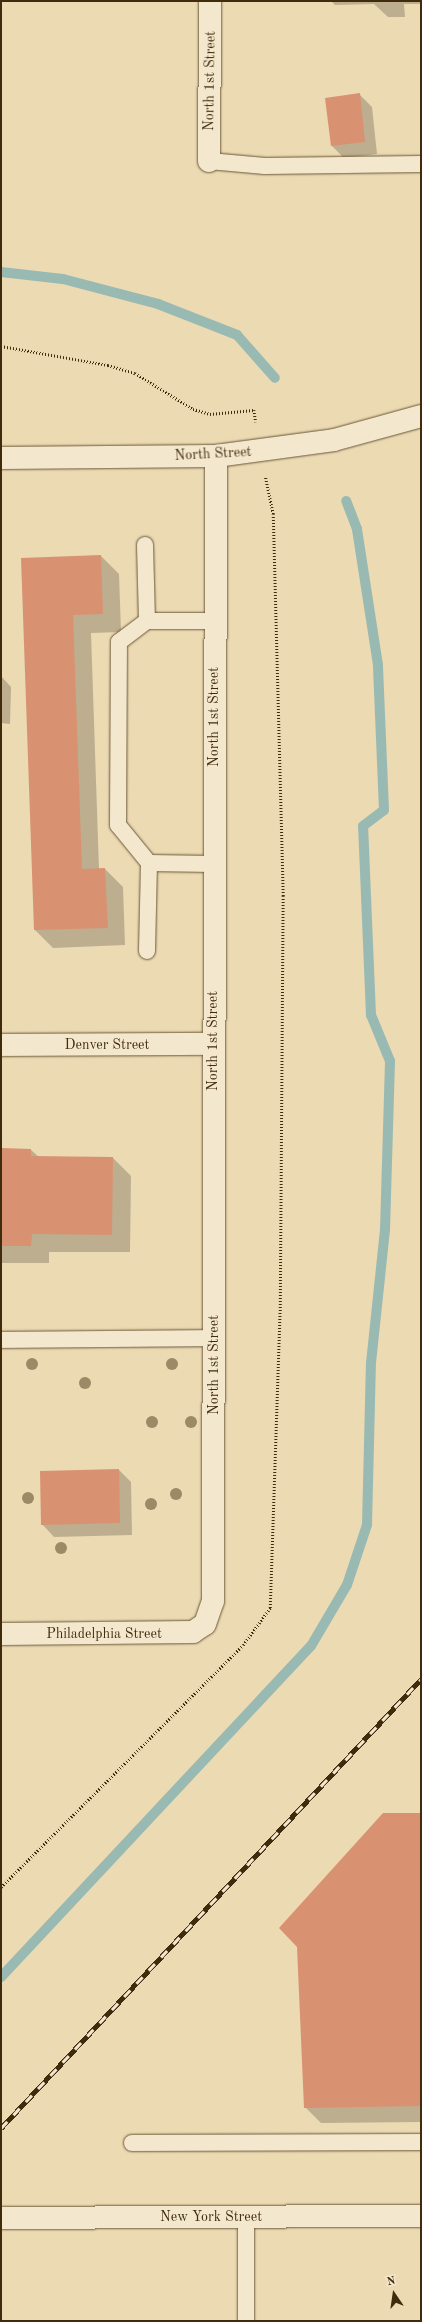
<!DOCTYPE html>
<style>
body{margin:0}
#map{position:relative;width:422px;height:2322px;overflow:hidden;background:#ecdab3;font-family:"Old Standard TT",serif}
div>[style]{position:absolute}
.shadow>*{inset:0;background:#0003}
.stream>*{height:10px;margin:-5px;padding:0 5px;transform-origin:5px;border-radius:5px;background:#99bab2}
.building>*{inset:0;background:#d89271}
.path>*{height:2.5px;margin-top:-1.25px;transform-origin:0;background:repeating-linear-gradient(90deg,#402b0c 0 1px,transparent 0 3px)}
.roads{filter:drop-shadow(0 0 1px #6b5736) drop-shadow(0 0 1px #6b5736)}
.service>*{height:16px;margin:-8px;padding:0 8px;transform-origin:8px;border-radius:8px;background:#f3e7ce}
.minor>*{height:22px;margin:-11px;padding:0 11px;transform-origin:11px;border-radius:11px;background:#f3e7ce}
.tertiary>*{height:22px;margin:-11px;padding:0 11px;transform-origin:11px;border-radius:11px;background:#f3e7ce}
.rail>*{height:4.5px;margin-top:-2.25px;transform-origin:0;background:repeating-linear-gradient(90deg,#f3e7ce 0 9px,#402b0c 0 18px);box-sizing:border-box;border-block:1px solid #402b0c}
.trees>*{width:12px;height:12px;margin:-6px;border-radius:50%;background:#9b8a65}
span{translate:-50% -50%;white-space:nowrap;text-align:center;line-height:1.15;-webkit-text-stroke:4px #f3e7ce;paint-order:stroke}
.street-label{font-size:14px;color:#402b0c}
.frame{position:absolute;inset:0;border:2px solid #402b0c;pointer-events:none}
.north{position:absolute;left:374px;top:2274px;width:40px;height:40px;-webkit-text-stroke:3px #f3e7ce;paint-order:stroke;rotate:347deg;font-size:11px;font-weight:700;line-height:16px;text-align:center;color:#402b0c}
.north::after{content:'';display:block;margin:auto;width:14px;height:18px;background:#402b0c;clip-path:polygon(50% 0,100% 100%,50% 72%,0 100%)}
</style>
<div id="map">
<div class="shadow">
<div style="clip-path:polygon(331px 1px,421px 1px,421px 4px,404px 4px,405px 17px,388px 17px,374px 4px,335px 5px)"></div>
<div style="clip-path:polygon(359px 94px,372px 107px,377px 154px,344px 158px,332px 146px)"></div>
<div style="clip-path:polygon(101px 556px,119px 574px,121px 632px,91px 633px,99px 869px,105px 869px,123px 887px,125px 945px,53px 948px,35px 930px,22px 559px)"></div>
<div style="clip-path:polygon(1px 676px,11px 687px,10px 724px,1px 723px)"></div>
<div style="clip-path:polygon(1px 1149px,31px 1150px,39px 1157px,113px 1158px,131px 1176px,130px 1252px,49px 1252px,49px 1263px,1px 1263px)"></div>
<div style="clip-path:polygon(119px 1470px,131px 1482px,132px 1535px,54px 1537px,42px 1524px)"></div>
<div style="clip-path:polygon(421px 1814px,421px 2122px,321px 2123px,305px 2107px)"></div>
</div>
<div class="stream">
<div style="left:1px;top:272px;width:62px;rotate:6.4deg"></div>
<div style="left:63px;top:279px;width:98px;rotate:14.7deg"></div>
<div style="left:158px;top:304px;width:85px;rotate:21.4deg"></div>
<div style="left:237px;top:335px;width:57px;rotate:48.5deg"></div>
<div style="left:1px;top:1977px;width:453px;rotate:-46.9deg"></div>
<div style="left:311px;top:1646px;width:71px;rotate:-59.5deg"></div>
<div style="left:347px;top:1585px;width:63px;rotate:-71.6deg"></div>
<div style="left:367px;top:1525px;width:162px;rotate:-88.6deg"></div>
<div style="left:371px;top:1363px;width:134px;rotate:-84deg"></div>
<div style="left:385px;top:1230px;width:169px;rotate:-88.3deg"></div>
<div style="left:390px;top:1061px;width:50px;rotate:-112.4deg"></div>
<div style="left:371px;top:1015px;width:189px;rotate:-92.4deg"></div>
<div style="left:363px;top:826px;width:26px;rotate:-37deg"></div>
<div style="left:384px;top:810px;width:145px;rotate:-92.4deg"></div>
<div style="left:378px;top:665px;width:138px;rotate:-98.8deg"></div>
<div style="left:357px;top:529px;width:30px;rotate:-111deg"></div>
</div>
<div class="building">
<div style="clip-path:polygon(360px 93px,365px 142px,331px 146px,325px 98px)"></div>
<div style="clip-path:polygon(101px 555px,103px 614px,73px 615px,82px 869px,105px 868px,108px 928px,34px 930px,21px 558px)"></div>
<div style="clip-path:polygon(1px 1148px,31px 1149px,31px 1156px,113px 1157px,112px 1235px,32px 1234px,31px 1246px,1px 1246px)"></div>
<div style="clip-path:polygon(119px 1469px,120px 1523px,41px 1525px,40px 1471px)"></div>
<div style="clip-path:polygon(383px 1813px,421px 1813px,421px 2106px,304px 2108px,297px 1947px,279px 1928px)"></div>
</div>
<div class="path">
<div style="left:1px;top:346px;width:109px;rotate:10.1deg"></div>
<div style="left:108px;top:365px;width:28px;rotate:17deg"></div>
<div style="left:135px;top:373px;width:68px;rotate:31.8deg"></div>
<div style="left:193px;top:409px;width:18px;rotate:16deg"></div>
<div style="left:210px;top:414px;width:44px;rotate:-5.2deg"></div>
<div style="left:254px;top:410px;width:12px;rotate:81deg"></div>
<div style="left:1px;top:1887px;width:342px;rotate:-45deg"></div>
<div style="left:243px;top:1645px;width:46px;rotate:-53.9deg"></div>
<div style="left:270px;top:1608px;width:297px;rotate:-88.1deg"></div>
<div style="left:280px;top:1311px;width:415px;rotate:-89.6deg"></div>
<div style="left:283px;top:896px;width:382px;rotate:-91.5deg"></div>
<div style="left:273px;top:514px;width:38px;rotate:-102deg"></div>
</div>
<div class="roads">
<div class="service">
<div style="left:209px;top:161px;width:56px;rotate:5.1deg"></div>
<div style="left:265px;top:166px;width:156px;rotate:-0.7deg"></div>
<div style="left:145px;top:545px;width:76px;rotate:88.5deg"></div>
<div style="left:213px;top:864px;width:64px;rotate:-179.1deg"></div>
<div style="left:149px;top:863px;width:49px;rotate:-129.2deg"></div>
<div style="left:118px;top:825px;width:183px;rotate:-89.7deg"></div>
<div style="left:119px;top:642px;width:35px;rotate:-37deg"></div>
<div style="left:147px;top:621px;width:68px"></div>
<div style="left:147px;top:951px;width:88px;rotate:-88.7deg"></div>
<div style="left:1px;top:1340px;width:213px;rotate:-0.5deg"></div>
<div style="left:132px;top:2143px;width:289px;rotate:-0.2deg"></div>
<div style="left:246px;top:2321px;width:104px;rotate:-90deg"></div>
</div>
<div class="minor">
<div style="left:209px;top:161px;width:160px;rotate:-89.6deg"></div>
<div style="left:1px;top:1045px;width:212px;rotate:-0.3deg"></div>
<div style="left:1px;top:1634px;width:192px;rotate:-0.6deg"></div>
<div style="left:193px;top:1632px;width:14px;rotate:-34deg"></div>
<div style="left:205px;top:1624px;width:24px;rotate:-71deg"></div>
<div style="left:213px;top:1601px;width:1145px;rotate:-89.85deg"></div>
<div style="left:1px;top:2218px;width:420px;rotate:-0.3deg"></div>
</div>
<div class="tertiary">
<div style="left:1px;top:458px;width:215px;rotate:-0.5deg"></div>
<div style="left:216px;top:456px;width:119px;rotate:-7.7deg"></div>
<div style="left:334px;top:440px;width:90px;rotate:-15.4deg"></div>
</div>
</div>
<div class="rail">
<div style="left:1px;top:2128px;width:615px;rotate:-46.91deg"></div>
</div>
<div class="trees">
<div style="left:32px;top:1364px"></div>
<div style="left:172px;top:1364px"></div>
<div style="left:85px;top:1383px"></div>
<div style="left:152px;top:1422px"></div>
<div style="left:191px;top:1422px"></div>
<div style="left:176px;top:1494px"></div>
<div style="left:28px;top:1498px"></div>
<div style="left:151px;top:1504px"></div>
<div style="left:61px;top:1548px"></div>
</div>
<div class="street-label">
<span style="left:210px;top:81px;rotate:-89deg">North 1st Street</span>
<span style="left:213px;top:454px;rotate:-3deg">North Street</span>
<span style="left:214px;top:717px;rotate:-90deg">North 1st Street</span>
<span style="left:213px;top:1041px;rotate:-90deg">North 1st Street</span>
<span style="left:107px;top:1045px">Denver Street</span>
<span style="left:214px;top:1365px;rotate:-90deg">North 1st Street</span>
<span style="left:104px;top:1634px">Philadelphia Street</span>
<span style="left:211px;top:2217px">New York Street</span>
</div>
<div class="frame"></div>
<div class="north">N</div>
</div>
